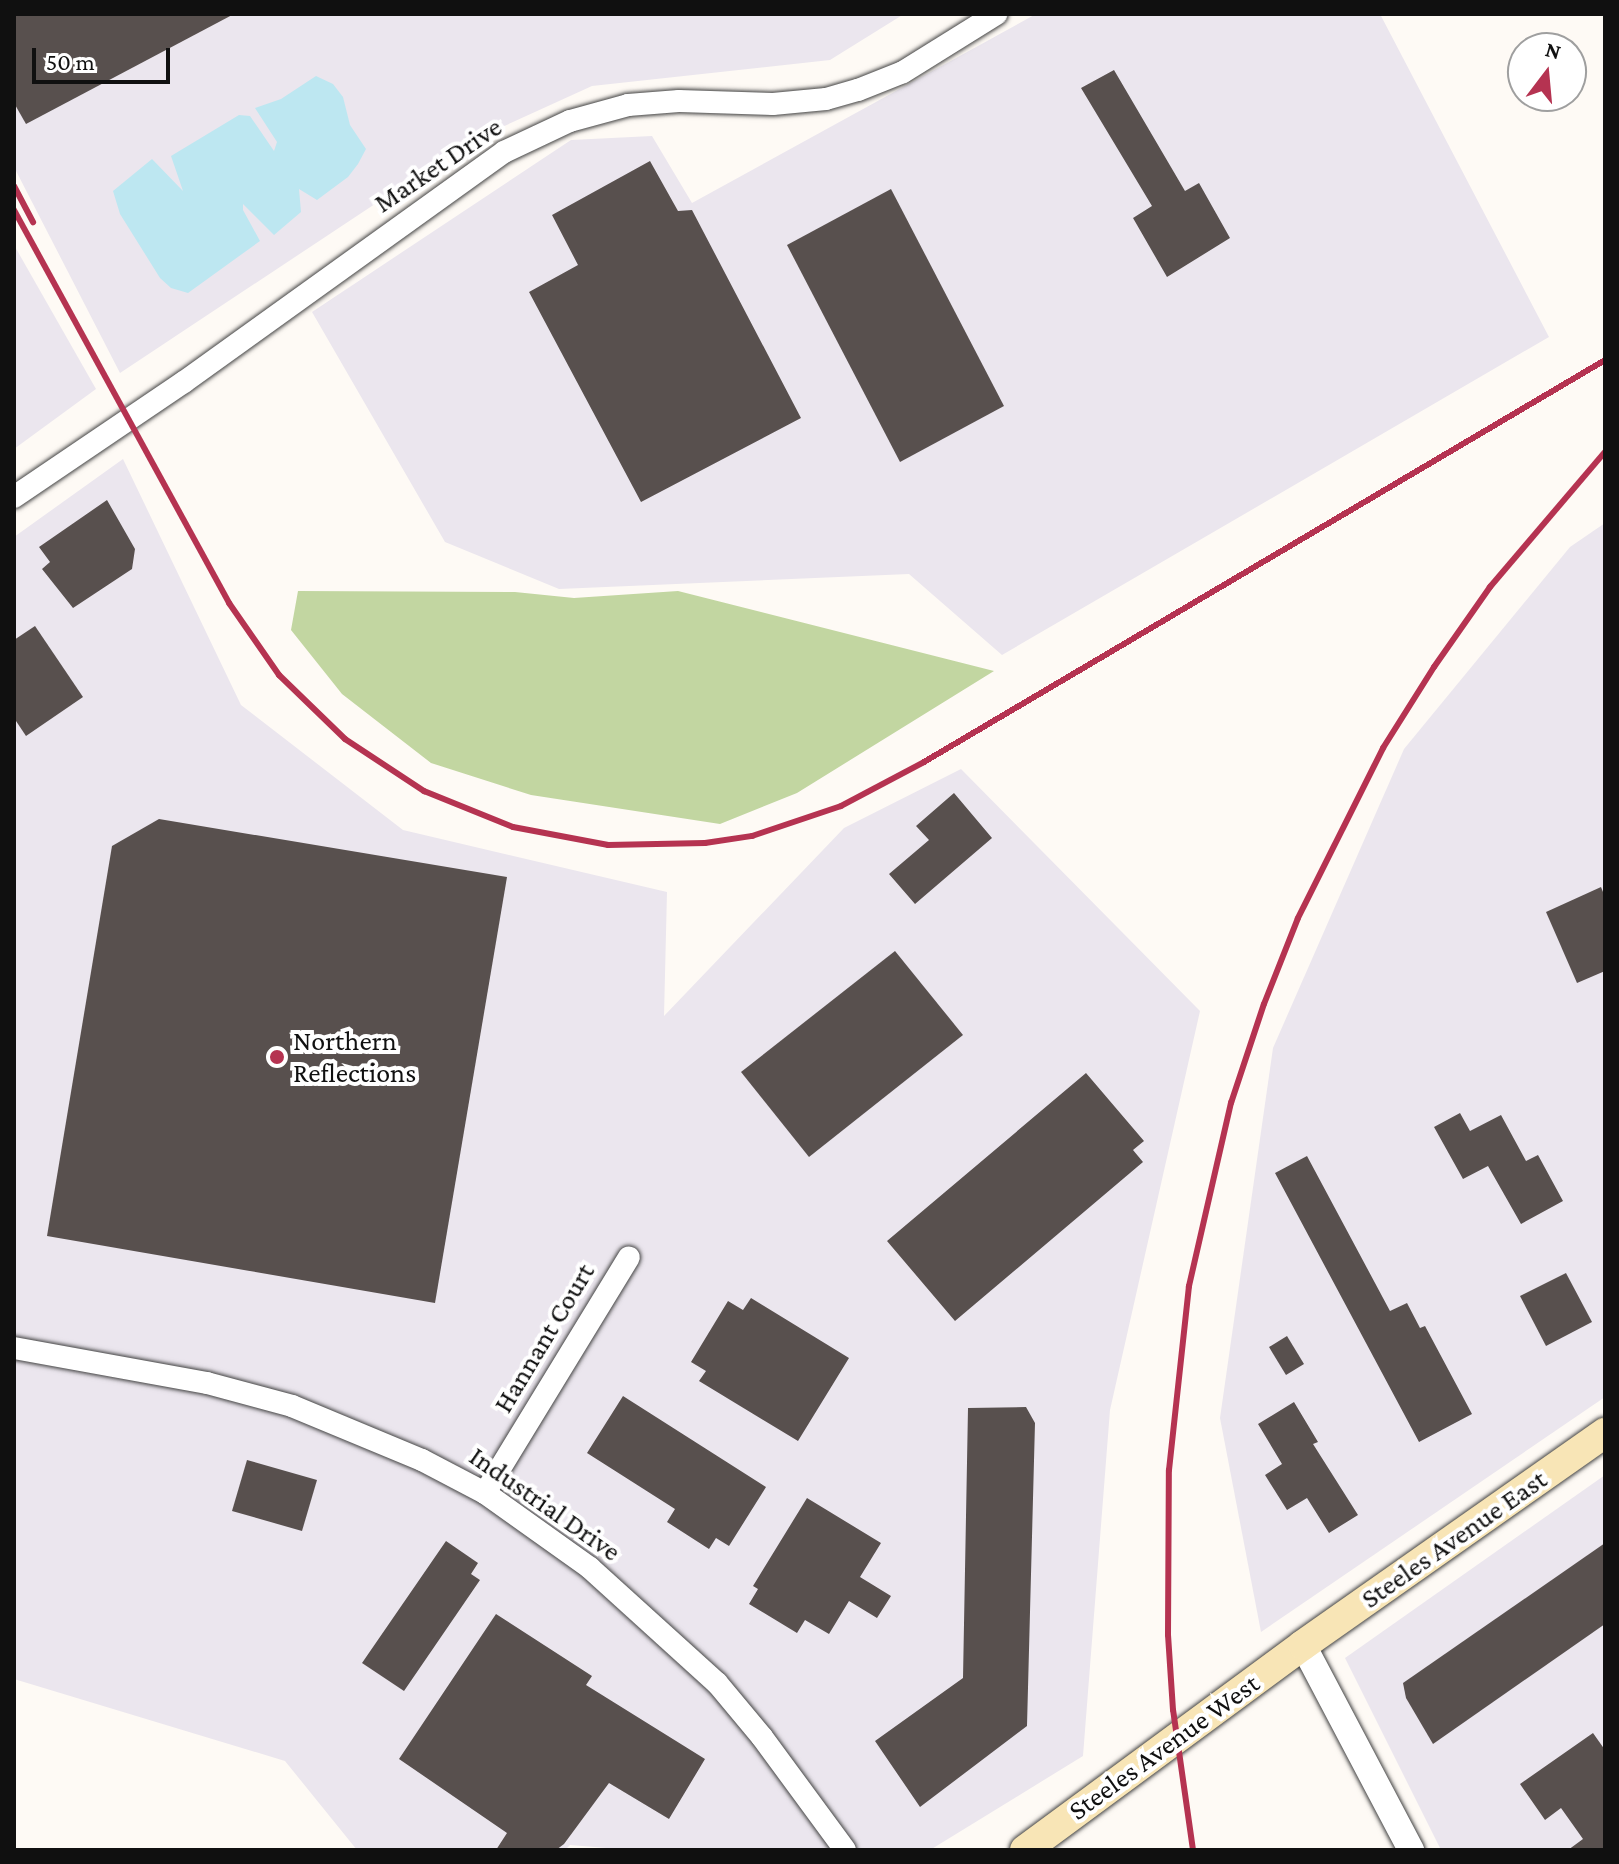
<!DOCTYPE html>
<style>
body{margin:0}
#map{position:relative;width:1619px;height:1864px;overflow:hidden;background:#fefaf5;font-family:"Crimson Pro",serif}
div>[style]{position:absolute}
.industrial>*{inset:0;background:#ebe6ee}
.forest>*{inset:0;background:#c2d6a1}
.water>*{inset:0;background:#bde7f1}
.building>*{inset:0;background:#58504e}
.roads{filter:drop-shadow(0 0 2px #434343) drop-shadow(0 0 2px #434343)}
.minor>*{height:22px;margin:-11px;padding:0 11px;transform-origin:11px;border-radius:11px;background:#fff}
.tertiary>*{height:26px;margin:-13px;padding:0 13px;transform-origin:13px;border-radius:13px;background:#fff}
.secondary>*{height:30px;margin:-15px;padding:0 15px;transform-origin:15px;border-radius:15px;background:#f8e5b6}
.rail>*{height:6px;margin:-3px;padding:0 3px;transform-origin:3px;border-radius:3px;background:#b53351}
.dots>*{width:22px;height:22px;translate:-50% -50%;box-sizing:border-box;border:4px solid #fff;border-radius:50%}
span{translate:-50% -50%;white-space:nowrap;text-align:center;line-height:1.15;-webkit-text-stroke:8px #fff;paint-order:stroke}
.street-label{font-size:28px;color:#101010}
.poi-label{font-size:28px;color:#101010}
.left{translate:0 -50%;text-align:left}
.frame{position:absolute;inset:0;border:16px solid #101010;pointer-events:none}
.north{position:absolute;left:1507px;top:32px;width:80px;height:80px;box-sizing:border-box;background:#fff;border:2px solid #9f9f9f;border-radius:50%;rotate:16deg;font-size:22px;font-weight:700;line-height:32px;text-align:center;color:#101010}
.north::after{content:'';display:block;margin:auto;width:28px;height:36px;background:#b53351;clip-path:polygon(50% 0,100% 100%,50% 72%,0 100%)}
.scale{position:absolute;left:32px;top:48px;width:138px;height:36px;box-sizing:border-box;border:4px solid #101010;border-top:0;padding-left:10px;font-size:24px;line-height:28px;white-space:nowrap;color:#101010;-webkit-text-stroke:6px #fff;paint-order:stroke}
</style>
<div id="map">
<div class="industrial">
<div style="clip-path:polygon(14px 14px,904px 14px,830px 60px,592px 86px,467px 143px,120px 373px,14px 167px)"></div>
<div style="clip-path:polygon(1036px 14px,1380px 14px,1549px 337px,1002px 655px,909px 574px,559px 589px,445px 542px,312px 312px,571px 140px,652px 136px,692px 203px)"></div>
<div style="clip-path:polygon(14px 245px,96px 389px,14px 449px)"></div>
<div style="clip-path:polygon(123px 459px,241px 705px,403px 830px,667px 892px,664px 1016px,844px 828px,961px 769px,1200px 1011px,1110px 1410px,1083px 1756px,930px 1850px,631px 1850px,570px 1845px,565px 1850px,357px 1850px,285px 1761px,14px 1679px,14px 537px)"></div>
<div style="clip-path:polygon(1605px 523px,1605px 1397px,1261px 1632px,1220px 1418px,1273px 1048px,1404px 749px,1570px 547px)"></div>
<div style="clip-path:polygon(1605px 1475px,1605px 1850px,1441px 1850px,1345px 1658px)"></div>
</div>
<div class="forest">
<div style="clip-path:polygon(298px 591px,515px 592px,574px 598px,678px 591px,994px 671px,797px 793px,720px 824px,531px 795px,431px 763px,342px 694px,291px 630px)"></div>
</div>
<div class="water">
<div style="clip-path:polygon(316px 76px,333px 84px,343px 97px,350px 125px,366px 149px,358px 164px,348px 177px,317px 200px,299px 189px,301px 212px,274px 235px,243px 204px,243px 210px,260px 241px,188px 293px,171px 288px,160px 278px,120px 214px,113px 191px,152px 159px,183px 191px,171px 156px,239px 115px,250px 116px,274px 151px,277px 142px,255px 108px,281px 99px)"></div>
</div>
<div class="building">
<div style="clip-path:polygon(14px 14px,234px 14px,26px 124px,14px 103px)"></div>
<div style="clip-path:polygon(1114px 70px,1185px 191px,1199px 183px,1230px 238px,1167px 277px,1133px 218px,1152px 206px,1081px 88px)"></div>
<div style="clip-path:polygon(650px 161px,678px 211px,692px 210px,801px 418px,641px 502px,529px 292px,578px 265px,552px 215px)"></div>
<div style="clip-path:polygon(891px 189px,1004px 406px,900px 462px,787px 245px)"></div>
<div style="clip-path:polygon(107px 500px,135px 549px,132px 569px,73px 608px,42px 569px,50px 562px,39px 547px)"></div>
<div style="clip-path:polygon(35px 626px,83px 697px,26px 736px,14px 718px,14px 640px)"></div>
<div style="clip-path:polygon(954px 793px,992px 838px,915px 904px,889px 874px,929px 840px,916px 826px)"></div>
<div style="clip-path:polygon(159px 819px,507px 877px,435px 1303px,47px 1236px,112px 846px)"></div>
<div style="clip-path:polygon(1601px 887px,1605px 897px,1605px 971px,1577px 983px,1546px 912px)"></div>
<div style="clip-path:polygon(895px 951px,963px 1035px,809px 1157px,741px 1072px)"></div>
<div style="clip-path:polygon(1086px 1073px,1144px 1141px,1133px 1150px,1143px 1162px,955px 1321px,887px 1241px)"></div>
<div style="clip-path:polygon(1460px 1113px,1470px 1131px,1501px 1115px,1526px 1161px,1538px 1155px,1563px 1201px,1521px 1224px,1488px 1166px,1463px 1179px,1434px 1127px)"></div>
<div style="clip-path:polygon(1307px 1156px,1390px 1311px,1407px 1303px,1420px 1328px,1425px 1326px,1472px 1414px,1419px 1442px,1275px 1173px)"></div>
<div style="clip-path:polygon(1566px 1273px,1592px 1322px,1546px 1346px,1520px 1296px)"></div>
<div style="clip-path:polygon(751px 1298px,849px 1358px,798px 1441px,699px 1381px,706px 1371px,691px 1362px,728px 1301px,743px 1310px)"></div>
<div style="clip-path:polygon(1287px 1336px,1304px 1364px,1286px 1375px,1269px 1347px)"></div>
<div style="clip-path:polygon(623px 1396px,766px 1487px,729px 1546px,716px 1538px,709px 1549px,667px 1522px,675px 1509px,587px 1453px)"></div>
<div style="clip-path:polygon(1294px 1402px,1318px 1442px,1313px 1444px,1358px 1515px,1329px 1533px,1307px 1498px,1287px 1510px,1265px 1475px,1282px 1464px,1258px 1424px)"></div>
<div style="clip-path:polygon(1026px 1407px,1035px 1423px,1027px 1726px,920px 1807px,875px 1741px,963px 1678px,968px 1408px)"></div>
<div style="clip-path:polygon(247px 1460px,317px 1480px,302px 1531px,232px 1511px)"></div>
<div style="clip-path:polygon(807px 1498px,881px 1543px,860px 1577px,891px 1596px,877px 1618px,849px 1601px,829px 1634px,805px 1620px,797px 1633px,749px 1604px,758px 1589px,753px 1586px)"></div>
<div style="clip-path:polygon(446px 1541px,478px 1563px,471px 1574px,480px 1580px,404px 1691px,362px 1663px)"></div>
<div style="clip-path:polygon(1605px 1543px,1605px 1624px,1433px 1744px,1406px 1698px,1403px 1683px)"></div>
<div style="clip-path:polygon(496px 1614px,592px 1676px,586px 1685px,705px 1759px,669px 1819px,609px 1783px,564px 1844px,556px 1850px,496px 1850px,507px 1833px,399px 1759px)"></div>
<div style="clip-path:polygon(1593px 1733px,1605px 1750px,1605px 1850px,1568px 1850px,1583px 1839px,1561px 1808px,1545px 1820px,1520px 1784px)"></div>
</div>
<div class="roads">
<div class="minor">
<div style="left:14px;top:497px;width:205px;rotate:-34.1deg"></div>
<div style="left:184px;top:382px;width:394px;rotate:-35.7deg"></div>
<div style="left:504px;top:152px;width:73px;rotate:-25.2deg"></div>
<div style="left:570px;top:121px;width:60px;rotate:-15.4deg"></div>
<div style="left:628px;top:105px;width:51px;rotate:-4.5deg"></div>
<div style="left:679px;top:101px;width:94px;rotate:1.8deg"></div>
<div style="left:773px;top:104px;width:53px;rotate:-5.4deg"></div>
<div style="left:826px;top:99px;width:33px;rotate:-16deg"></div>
<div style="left:858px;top:90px;width:48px;rotate:-21.8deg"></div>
<div style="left:903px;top:72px;width:110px;rotate:-31.9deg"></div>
<div style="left:14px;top:1348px;width:196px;rotate:10.3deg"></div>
<div style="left:207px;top:1383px;width:88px;rotate:15.1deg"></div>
<div style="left:292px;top:1406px;width:141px;rotate:22.6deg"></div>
<div style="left:422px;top:1460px;width:71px;rotate:27.6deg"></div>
<div style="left:485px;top:1493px;width:129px;rotate:35.5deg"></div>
<div style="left:590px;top:1568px;width:171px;rotate:42.2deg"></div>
<div style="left:717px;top:1683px;width:70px;rotate:50.2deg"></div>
<div style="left:762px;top:1737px;width:140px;rotate:53.7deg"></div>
<div style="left:485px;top:1493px;width:276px;rotate:-58.6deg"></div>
</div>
<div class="tertiary">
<div style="left:1303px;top:1645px;width:232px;rotate:62.2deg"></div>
</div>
<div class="secondary">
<div style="left:1025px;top:1850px;width:345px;rotate:-36.4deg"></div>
<div style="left:1303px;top:1645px;width:369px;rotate:-35.1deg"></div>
</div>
</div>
<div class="rail">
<div style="left:14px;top:186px;width:41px;rotate:62.2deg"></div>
<div style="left:14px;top:210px;width:448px;rotate:61.3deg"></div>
<div style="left:229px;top:603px;width:88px;rotate:55.2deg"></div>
<div style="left:279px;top:675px;width:92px;rotate:44.1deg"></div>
<div style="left:345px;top:739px;width:95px;rotate:33.4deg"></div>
<div style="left:424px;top:791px;width:96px;rotate:22deg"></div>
<div style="left:513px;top:827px;width:97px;rotate:10.7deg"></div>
<div style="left:608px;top:845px;width:97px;rotate:-1.2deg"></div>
<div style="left:705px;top:843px;width:48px;rotate:-8.5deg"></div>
<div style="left:752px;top:836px;width:94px;rotate:-18.6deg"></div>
<div style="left:841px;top:806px;width:94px;rotate:-27.9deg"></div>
<div style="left:924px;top:762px;width:791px;rotate:-30.55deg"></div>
<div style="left:1193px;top:1850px;width:141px;rotate:-98.1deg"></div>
<div style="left:1173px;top:1710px;width:75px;rotate:-93.8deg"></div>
<div style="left:1168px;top:1635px;width:165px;rotate:-89.7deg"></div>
<div style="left:1169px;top:1470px;width:185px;rotate:-83.8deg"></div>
<div style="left:1189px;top:1286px;width:188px;rotate:-77.1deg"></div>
<div style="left:1231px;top:1103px;width:104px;rotate:-71.6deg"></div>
<div style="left:1264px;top:1004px;width:92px;rotate:-68.4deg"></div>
<div style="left:1298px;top:918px;width:190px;rotate:-63.4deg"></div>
<div style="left:1383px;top:748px;width:96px;rotate:-57.8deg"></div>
<div style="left:1434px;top:667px;width:98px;rotate:-55deg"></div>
<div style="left:1490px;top:587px;width:177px;rotate:-49.6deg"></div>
</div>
<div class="dots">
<div style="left:277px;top:1057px;background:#b53351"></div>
</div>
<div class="street-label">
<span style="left:438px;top:165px;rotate:-34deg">Market Drive</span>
<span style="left:544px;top:1338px;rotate:-59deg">Hannant Court</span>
<span style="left:545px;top:1504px;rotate:35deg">Industrial Drive</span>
<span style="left:1454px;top:1539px;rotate:-35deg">Steeles Avenue East</span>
<span style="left:1164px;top:1747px;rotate:-36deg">Steeles Avenue West</span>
</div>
<div class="poi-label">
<span class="left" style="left:293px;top:1057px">Northern<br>Reflections</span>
</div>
<div class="frame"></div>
<div class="north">N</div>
<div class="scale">50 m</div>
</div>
